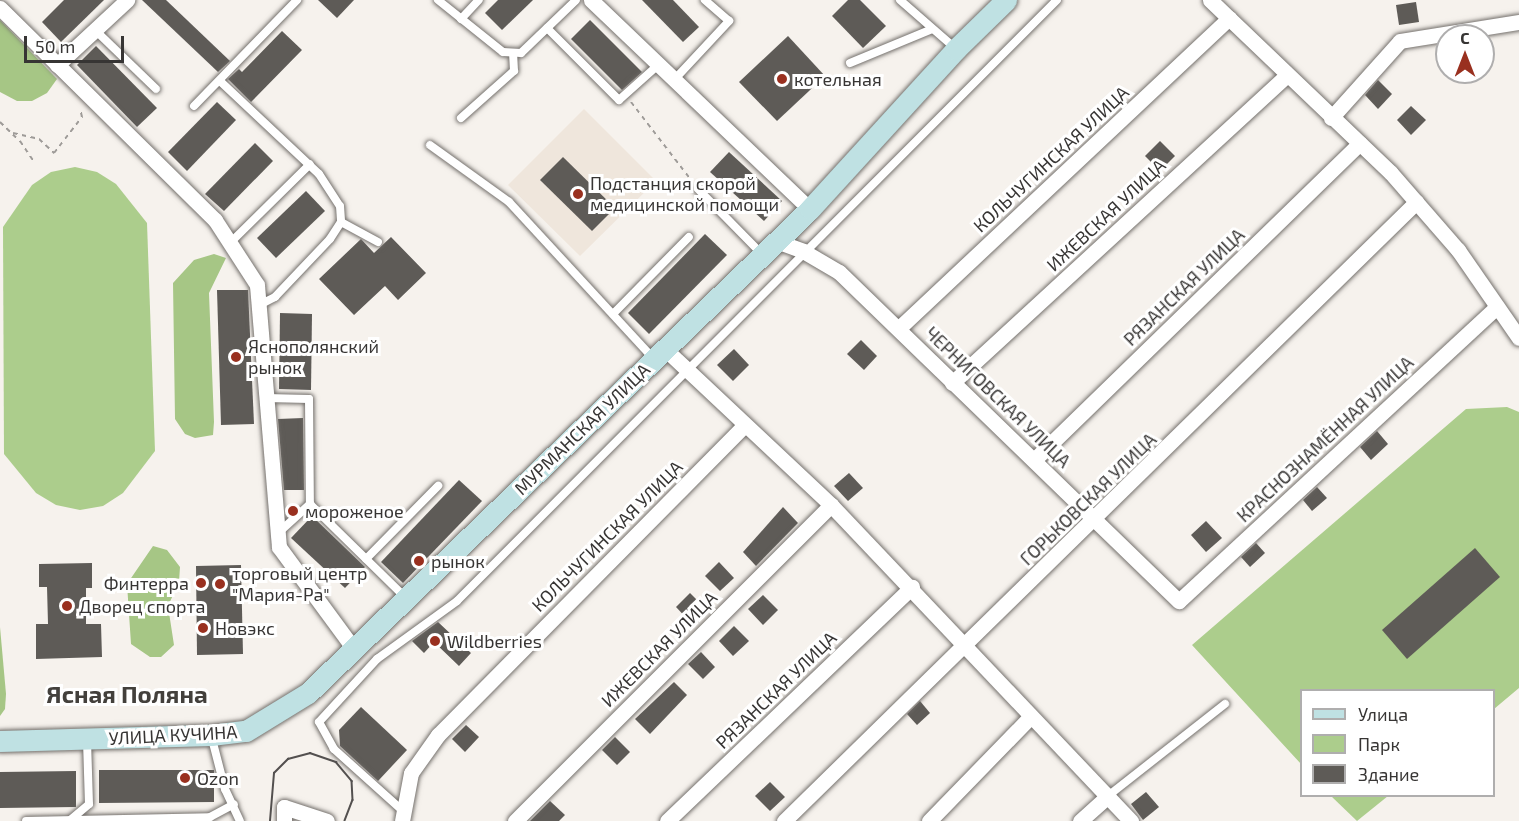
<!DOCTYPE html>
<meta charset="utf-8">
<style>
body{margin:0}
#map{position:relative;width:1519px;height:821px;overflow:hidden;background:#f6f2ed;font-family:"Exo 2",sans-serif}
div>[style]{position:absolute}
.built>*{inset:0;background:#efe6dc}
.green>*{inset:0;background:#accd8c}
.forest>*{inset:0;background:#a6c685}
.building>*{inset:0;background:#5e5b57}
.path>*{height:2px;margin-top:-1px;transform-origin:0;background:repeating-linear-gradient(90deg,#9e9b98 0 4.5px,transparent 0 9px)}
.roads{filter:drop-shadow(0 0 2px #74706c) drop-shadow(0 0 2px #74706c)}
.lane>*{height:8px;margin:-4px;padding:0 4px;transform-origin:4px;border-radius:4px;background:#fff}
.street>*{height:15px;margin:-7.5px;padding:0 7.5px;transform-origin:7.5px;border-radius:7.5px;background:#fff}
.secondary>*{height:21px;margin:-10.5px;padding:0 10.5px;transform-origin:10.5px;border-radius:10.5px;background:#bfe1e3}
.tram>*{height:1.5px;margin:-0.75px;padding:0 0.75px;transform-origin:0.75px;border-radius:0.75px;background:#53504f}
.dots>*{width:16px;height:16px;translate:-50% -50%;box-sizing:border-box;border:3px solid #fff;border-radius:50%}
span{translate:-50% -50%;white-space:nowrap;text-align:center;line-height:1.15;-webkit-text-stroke:6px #fff;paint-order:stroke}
.poi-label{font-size:18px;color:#373534}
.left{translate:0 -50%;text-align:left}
.right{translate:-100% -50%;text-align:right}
.street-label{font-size:18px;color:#373534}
.district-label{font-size:24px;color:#43403c;font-weight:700}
.legend{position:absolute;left:1300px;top:689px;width:195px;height:108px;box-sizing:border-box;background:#fff;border:2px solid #afaeae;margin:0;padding:8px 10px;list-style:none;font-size:18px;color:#373534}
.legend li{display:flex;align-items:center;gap:12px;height:30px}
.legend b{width:30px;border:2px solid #afaeae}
.north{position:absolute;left:1435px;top:24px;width:60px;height:60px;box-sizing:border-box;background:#fff;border:2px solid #afaeae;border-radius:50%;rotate:0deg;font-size:16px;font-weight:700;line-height:24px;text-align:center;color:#373534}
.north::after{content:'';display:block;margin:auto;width:21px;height:27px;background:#99301f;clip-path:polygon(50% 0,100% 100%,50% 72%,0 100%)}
.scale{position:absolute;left:24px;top:36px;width:100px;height:27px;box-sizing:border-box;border:3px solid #373534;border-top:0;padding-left:8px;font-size:18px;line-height:21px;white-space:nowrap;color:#373534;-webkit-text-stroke:4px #fff;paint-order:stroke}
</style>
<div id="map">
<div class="built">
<div style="clip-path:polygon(584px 109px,656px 181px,580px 256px,508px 185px)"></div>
</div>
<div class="green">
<div style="clip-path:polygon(75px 167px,97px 172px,116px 184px,147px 223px,155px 451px,123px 493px,103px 506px,80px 510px,56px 505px,36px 493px,4px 454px,3px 227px,32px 185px,51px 172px)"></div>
<div style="clip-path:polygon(1507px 407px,1519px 412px,1519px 688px,1494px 709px,1494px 690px,1302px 690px,1301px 764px,1192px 645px,1466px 409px)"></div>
<div style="clip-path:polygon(1331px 796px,1388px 796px,1357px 821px)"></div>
</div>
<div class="forest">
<div style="clip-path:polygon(0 20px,57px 79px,47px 93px,32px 101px,17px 101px,0 92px)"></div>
<div style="clip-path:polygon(214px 254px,226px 258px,209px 293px,214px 422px,213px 435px,195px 438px,185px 434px,175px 419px,173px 283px,194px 260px)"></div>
<div style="clip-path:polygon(153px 546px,167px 550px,180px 567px,179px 582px,168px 606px,174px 645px,161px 657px,150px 657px,131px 644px,127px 584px)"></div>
<div style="clip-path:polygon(0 627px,6px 694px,5px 709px,0 716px)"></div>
</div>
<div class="building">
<div style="clip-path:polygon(64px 0,104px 0,61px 42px,42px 22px)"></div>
<div style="clip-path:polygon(142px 0,166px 0,230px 61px,218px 72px)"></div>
<div style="clip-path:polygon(318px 0,354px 0,337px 18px)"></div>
<div style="clip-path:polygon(498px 0,533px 0,502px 30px,485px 13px)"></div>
<div style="clip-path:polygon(642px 0,673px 0,699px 27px,683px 42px)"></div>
<div style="clip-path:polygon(848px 0,860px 0,886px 26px,863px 48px,832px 16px)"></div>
<div style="clip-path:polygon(1416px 2px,1419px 22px,1399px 25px,1396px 5px)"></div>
<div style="clip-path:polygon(590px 20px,642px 72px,622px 90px,571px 39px)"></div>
<div style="clip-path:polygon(282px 31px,302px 50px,251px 102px,228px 79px,239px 69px,242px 72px)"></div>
<div style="clip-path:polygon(788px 36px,825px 76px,777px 121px,739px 82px)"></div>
<div style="clip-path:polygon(96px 46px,157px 108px,137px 127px,77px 65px)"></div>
<div style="clip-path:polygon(1378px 80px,1392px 94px,1378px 109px,1365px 95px)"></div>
<div style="clip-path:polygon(217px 102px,236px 120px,187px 171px,168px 152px)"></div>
<div style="clip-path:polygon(1411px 106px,1426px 120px,1411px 135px,1397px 120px)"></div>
<div style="clip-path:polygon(1160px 141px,1175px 156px,1160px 171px,1145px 156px)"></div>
<div style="clip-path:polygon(255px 143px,273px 161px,224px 211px,205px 194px)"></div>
<div style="clip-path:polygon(729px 152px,782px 201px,764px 221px,710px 172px)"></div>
<div style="clip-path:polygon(563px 157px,615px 208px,592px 231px,540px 180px)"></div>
<div style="clip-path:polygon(306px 191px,325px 211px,276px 258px,257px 238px)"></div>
<div style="clip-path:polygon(705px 234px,727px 255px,649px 334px,628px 313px)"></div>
<div style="clip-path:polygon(391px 237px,426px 273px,398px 300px,385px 286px,354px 315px,319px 279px,361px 239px,374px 253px)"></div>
<div style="clip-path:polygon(217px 290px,248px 290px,254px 424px,221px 425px)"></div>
<div style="clip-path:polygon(280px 313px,312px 314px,311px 390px,279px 389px)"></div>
<div style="clip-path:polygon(861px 340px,877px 356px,864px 370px,847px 354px)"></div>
<div style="clip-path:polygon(734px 349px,749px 365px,733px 381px,717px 365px)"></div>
<div style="clip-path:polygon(303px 418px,304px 490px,284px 490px,278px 419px)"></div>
<div style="clip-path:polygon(1377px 431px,1388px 444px,1371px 460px,1360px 447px)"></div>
<div style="clip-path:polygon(849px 473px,863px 488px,848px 501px,834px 486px)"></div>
<div style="clip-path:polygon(459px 480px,482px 501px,403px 583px,381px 562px)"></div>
<div style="clip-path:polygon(1317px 487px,1327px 498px,1312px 511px,1303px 500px)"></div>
<div style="clip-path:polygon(783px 507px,798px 523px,756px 566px,743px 552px)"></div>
<div style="clip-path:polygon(312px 516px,365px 567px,345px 588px,291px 538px)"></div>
<div style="clip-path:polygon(1206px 521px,1222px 538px,1206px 552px,1191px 535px)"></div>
<div style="clip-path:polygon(1256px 543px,1265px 553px,1250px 567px,1241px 557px)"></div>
<div style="clip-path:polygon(1475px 548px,1500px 577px,1407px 659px,1382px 630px)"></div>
<div style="clip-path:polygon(719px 562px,734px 578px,720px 591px,705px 576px)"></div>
<div style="clip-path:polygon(92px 563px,92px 588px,86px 588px,86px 624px,101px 624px,102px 657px,36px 659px,36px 624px,48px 624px,47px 587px,39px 587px,39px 564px)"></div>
<div style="clip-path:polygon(241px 565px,243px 654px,197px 655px,196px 566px)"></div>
<div style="clip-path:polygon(690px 593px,706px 609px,691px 623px,676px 607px)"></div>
<div style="clip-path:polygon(763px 595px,778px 610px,763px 625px,748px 609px)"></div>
<div style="clip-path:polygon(438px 622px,471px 653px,459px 666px,434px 642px,424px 653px,412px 641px)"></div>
<div style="clip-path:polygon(734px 626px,749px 641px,733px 656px,719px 641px)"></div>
<div style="clip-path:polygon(701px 652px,715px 667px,703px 679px,688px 664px)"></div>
<div style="clip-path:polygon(674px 682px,687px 695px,650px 734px,635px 719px)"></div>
<div style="clip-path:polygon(920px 701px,930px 713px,917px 725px,907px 714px)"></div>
<div style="clip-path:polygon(361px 707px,407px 750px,378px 781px,340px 746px,339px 730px)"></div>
<div style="clip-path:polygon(466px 725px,479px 737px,465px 752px,452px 739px)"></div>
<div style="clip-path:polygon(615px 737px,630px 752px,617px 765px,602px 750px)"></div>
<div style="clip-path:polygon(99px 770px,214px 770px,214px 802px,99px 803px)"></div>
<div style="clip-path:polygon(76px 771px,76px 807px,0 808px,0 772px)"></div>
<div style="clip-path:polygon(770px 782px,785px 797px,770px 811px,755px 796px)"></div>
<div style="clip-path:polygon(1146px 792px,1159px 807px,1143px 820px,1131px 804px)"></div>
<div style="clip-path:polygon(550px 801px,565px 815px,559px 821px,530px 821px)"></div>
</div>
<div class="path">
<div style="left:631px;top:102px;width:98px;rotate:52.4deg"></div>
<div style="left:0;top:122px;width:28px;rotate:44deg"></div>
<div style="left:20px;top:141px;width:25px;rotate:56deg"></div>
<div style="left:13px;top:133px;width:27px;rotate:13deg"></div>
<div style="left:39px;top:139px;width:21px;rotate:43deg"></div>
<div style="left:54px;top:153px;width:46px;rotate:-52.1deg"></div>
<div style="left:82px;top:117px;width:9px;rotate:-103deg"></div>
</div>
<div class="roads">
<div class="lane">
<div style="left:438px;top:0;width:83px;rotate:38.7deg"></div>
<div style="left:503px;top:52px;width:18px;rotate:3deg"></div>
<div style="left:521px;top:53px;width:76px;rotate:-43.9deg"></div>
<div style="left:900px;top:0;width:73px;rotate:41.1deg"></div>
<div style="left:461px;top:19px;width:26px;rotate:-47deg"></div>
<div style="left:547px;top:28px;width:102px;rotate:45deg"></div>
<div style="left:619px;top:100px;width:51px;rotate:-41.8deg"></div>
<div style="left:97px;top:32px;width:82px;rotate:44deg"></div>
<div style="left:850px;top:63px;width:89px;rotate:-22.5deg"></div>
<div style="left:674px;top:80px;width:81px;rotate:-47deg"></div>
<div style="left:729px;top:21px;width:32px;rotate:-139deg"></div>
<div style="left:221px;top:82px;width:134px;rotate:43.2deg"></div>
<div style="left:319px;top:174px;width:38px;rotate:57deg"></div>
<div style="left:340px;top:206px;width:16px;rotate:86deg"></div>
<div style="left:341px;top:222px;width:20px;rotate:123deg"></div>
<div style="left:330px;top:239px;width:80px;rotate:133.5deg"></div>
<div style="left:275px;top:297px;width:18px;rotate:153deg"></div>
<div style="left:194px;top:106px;width:148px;rotate:-45.8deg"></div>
<div style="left:461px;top:118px;width:71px;rotate:-41.6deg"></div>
<div style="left:514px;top:71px;width:18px;rotate:-93deg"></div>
<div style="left:430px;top:145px;width:97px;rotate:35.8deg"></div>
<div style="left:509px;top:202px;width:212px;rotate:47.3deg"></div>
<div style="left:698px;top:189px;width:90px;rotate:45.5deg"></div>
<div style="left:341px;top:222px;width:42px;rotate:28.4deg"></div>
<div style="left:230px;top:243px;width:112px;rotate:-44.6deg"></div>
<div style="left:613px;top:314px;width:108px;rotate:-45.4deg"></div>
<div style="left:266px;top:398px;width:43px;rotate:1.3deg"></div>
<div style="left:309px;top:399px;width:105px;rotate:89.5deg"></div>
<div style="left:277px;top:534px;width:45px;rotate:-42.3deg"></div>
<div style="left:310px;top:504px;width:133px;rotate:44.4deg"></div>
<div style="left:366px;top:559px;width:103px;rotate:-45.4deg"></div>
<div style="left:211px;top:735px;width:56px;rotate:75.5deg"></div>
<div style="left:225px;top:789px;width:35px;rotate:65deg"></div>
<div style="left:1108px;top:796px;width:149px;rotate:-38.2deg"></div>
<div style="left:403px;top:811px;width:93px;rotate:-138.1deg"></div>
<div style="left:334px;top:749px;width:31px;rotate:-119deg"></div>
<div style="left:319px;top:722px;width:86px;rotate:-47.4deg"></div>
<div style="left:377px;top:659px;width:99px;rotate:-35.9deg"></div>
<div style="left:457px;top:601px;width:849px;rotate:-45.05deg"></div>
<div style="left:26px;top:821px;width:184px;rotate:-1.2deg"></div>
<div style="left:210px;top:817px;width:27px;rotate:-28deg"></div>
<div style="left:69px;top:821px;width:26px;rotate:-40deg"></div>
<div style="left:89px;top:804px;width:63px;rotate:-91.8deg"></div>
</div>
<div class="street">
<div style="left:591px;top:0;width:303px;rotate:43.7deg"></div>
<div style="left:1210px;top:0;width:250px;rotate:43.7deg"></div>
<div style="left:1391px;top:173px;width:102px;rotate:49deg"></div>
<div style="left:1458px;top:250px;width:107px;rotate:55.3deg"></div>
<div style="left:0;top:8px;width:302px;rotate:44.6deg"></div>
<div style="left:215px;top:220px;width:77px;rotate:57.1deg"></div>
<div style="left:257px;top:285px;width:263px;rotate:85.2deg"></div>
<div style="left:279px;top:547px;width:127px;rotate:53.7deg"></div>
<div style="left:57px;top:65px;width:96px;rotate:-42.9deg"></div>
<div style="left:1331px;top:118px;width:103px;rotate:-48.1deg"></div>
<div style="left:1400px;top:41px;width:121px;rotate:-9.1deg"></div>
<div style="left:776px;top:241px;width:29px;rotate:20deg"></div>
<div style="left:803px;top:251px;width:42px;rotate:30.3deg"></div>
<div style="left:839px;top:272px;width:473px;rotate:44.1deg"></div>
<div style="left:1179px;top:601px;width:433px;rotate:-42.8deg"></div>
<div style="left:899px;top:328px;width:453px;rotate:-43.2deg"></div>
<div style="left:665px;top:349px;width:228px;rotate:43.2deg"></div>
<div style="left:831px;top:505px;width:436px;rotate:46.5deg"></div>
<div style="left:952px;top:383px;width:454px;rotate:-42.6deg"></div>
<div style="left:1035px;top:459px;width:453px;rotate:-44.2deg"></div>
<div style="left:284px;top:821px;width:14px;rotate:-90deg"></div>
<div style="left:284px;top:807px;width:45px;rotate:18deg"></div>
<div style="left:402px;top:821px;width:49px;rotate:-79.4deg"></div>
<div style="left:411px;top:773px;width:47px;rotate:-54.6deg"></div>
<div style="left:438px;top:735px;width:436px;rotate:-45.3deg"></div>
<div style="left:515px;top:821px;width:447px;rotate:-45deg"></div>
<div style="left:667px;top:821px;width:339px;rotate:-43.7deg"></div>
<div style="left:784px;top:821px;width:885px;rotate:-44.4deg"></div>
<div style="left:929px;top:821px;width:146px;rotate:-45.8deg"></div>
<div style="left:1080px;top:821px;width:38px;rotate:-42deg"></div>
</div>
<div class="secondary">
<div style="left:0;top:741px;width:211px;rotate:-1.6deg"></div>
<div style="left:211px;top:735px;width:35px;rotate:-7deg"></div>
<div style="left:246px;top:731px;width:73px;rotate:-31.5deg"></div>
<div style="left:308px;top:693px;width:697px;rotate:-43.95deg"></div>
<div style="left:810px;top:209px;width:217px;rotate:-47.6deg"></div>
<div style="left:956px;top:49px;width:70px;rotate:-44.4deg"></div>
</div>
</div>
<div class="tram">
<div style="left:270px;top:821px;width:48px;rotate:-85.2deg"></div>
<div style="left:274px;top:773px;width:20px;rotate:-45deg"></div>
<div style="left:288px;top:759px;width:23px;rotate:-15deg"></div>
<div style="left:310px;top:753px;width:28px;rotate:19deg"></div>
<div style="left:336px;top:762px;width:25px;rotate:50deg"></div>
<div style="left:352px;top:781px;width:19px;rotate:87deg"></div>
<div style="left:353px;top:800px;width:22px;rotate:111deg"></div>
</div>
<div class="dots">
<div style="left:782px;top:79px;background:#99301f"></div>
<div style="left:578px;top:194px;background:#99301f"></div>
<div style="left:236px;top:357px;background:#99301f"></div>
<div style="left:293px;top:511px;background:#99301f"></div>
<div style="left:419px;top:561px;background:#99301f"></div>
<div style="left:201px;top:583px;background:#99301f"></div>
<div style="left:220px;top:584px;background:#99301f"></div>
<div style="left:67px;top:606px;background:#99301f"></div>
<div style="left:203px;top:628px;background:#99301f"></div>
<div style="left:435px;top:641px;background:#99301f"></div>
<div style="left:185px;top:778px;background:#99301f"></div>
</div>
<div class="poi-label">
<span class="left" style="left:794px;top:79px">котельная</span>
<span class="left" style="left:590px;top:194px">Подстанция скорой<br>медицинской помощи</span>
<span class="left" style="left:248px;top:357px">Яснополянский<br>рынок</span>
<span class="left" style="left:305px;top:511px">мороженое</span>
<span class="left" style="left:431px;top:561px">рынок</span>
<span class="left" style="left:232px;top:584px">торговый центр<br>"Мария-Ра"</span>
<span class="right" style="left:189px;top:583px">Финтерра</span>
<span class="left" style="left:79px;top:606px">Дворец спорта</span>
<span class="left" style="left:215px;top:628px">Новэкс</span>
<span class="left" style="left:447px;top:641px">Wildberries</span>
<span class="left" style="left:197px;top:778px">Ozon</span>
</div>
<div class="street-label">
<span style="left:1051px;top:159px;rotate:-43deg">КОЛЬЧУГИНСКАЯ УЛИЦА</span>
<span style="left:1106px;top:215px;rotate:-43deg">ИЖЕВСКАЯ УЛИЦА</span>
<span style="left:1184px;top:287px;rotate:-44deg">РЯЗАНСКАЯ УЛИЦА</span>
<span style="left:998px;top:397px;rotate:44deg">ЧЕРНИГОВСКАЯ УЛИЦА</span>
<span style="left:582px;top:429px;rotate:-44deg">МУРМАНСКАЯ УЛИЦА</span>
<span style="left:1325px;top:439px;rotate:-43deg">КРАСНОЗНАМЁННАЯ УЛИЦА</span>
<span style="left:1088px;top:499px;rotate:-44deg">ГОРЬКОВСКАЯ УЛИЦА</span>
<span style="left:607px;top:536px;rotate:-45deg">КОЛЬЧУГИНСКАЯ УЛИЦА</span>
<span style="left:659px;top:649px;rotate:-45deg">ИЖЕВСКАЯ УЛИЦА</span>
<span style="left:776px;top:690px;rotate:-44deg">РЯЗАНСКАЯ УЛИЦА</span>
<span style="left:173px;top:735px;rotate:-3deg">УЛИЦА КУЧИНА</span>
</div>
<div class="district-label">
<span style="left:127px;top:694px">Ясная Поляна</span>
</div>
<ul class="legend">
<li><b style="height:8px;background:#bfe1e3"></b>Улица</li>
<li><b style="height:16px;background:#accd8c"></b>Парк</li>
<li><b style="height:16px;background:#5e5b57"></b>Здание</li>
</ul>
<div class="north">С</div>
<div class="scale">50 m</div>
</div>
